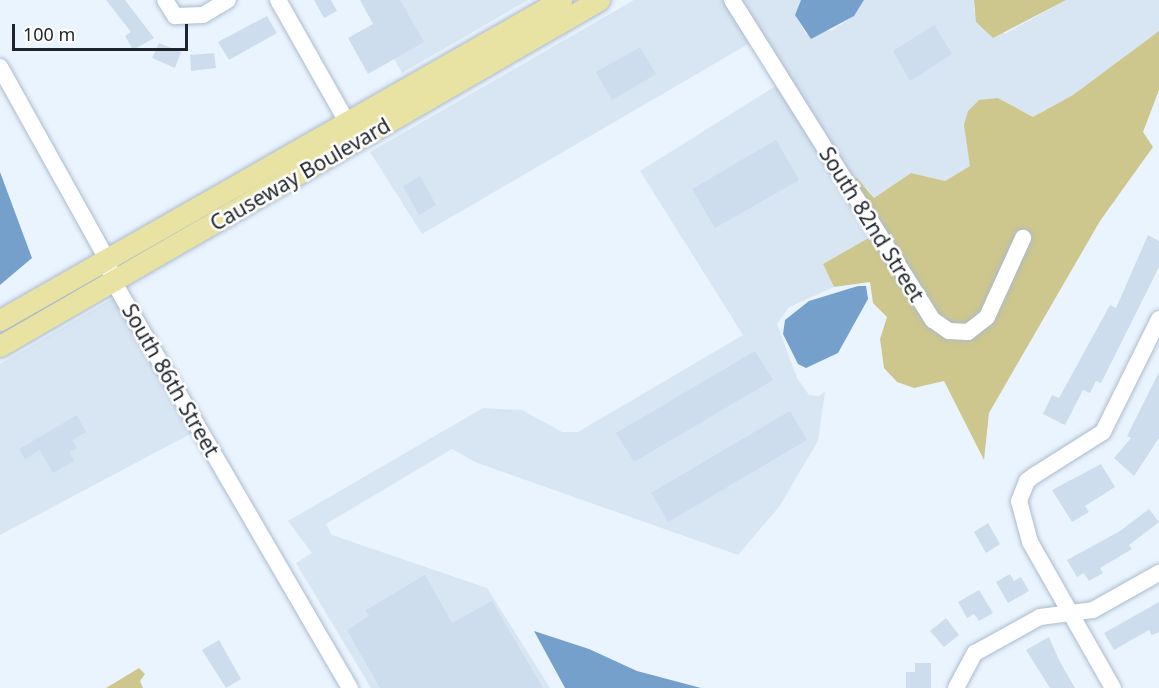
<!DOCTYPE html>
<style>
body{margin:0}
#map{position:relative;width:1159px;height:688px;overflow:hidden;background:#eaf4ff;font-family:"Noto Sans",sans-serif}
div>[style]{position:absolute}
.built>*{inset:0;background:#d8e5f3}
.green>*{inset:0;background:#cdc78d}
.water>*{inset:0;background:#76a0cc}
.building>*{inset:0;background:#cdddee}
.roads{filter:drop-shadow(0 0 2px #abbbcc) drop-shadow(0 0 2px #abbbcc)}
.minor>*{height:16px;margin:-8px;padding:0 8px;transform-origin:8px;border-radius:8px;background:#fff}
.major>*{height:21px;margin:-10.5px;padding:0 10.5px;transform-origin:10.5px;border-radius:10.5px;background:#e8e2a3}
span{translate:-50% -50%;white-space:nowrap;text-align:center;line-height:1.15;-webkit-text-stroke:5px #fff;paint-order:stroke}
.street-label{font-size:21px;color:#1e242b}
.scale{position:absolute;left:12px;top:24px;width:176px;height:27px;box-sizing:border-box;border:3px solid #1e242b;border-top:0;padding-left:8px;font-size:18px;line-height:21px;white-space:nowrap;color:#1e242b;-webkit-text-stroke:4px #fff;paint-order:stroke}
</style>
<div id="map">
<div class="built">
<div style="clip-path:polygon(361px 0,528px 0,402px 73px)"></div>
<div style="clip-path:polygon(634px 0,725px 0,750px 43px,422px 234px,370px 152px)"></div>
<div style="clip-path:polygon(739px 0,801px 0,795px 15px,806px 34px,833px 30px,854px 16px,864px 0,974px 0,974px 11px,1005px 34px,1066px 0,1159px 0,1159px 31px,1073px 95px,1033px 117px,998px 98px,970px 166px,945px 181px,911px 173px,874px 198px,867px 188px,851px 180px)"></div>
<div style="clip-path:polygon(777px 85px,872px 236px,823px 264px,834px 287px,789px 307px,777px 324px,797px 378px,809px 395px,819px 396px,825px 391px,818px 441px,779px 507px,738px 555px,475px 462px,452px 449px,326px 524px,332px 535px,487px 588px,550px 688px,371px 688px,296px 563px,312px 553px,288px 521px,483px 408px,522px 410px,562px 432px,578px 432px,743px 335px,640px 171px)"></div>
<div style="clip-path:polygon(115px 297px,194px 432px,0 535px,0 364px)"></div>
</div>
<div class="green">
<div style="clip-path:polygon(974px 0,1066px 0,993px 38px,976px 22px)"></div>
<div style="clip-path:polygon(1159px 31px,1159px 90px,1143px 132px,1153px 147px,1100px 221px,989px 413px,984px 460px,944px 381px,914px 388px,897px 382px,884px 368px,880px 339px,887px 317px,873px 303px,870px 282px,834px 287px,823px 264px,872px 236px,946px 336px,993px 321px,1031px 235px,1020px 230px,982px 312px,965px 326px,951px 325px,937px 316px,851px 180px,857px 178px,874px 198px,911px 173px,945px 181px,970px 166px,964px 125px,968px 111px,979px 100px,998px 98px,1033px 117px,1073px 95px)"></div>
<div style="clip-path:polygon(139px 668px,145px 674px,140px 681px,143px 688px,106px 688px)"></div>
</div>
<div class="water">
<div style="clip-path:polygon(801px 0,864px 0,854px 16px,811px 39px,795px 15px)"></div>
<div style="clip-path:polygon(0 172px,32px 258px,0 285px)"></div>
<div style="clip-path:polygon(858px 286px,866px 286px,868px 299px,838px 353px,806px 368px,798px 364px,783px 334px,785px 320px,809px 301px)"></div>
<div style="clip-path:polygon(534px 631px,589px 649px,637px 671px,701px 688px,565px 688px)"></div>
</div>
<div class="building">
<div style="clip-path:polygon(106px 0,125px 0,154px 38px,133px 50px,125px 36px,131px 32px)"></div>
<div style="clip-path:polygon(314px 0,331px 0,337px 11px,324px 18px)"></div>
<div style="clip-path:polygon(360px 0,400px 0,424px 42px,368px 74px,348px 38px,373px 24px)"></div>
<div style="clip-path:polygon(267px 16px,277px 33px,229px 60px,218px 42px)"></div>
<div style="clip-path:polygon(934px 25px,952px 54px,910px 81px,893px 51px)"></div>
<div style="clip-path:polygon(159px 43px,181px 52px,175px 68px,152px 58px)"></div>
<div style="clip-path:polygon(640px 47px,656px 74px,612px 100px,596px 72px)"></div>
<div style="clip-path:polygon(214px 53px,216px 68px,191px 71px,190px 55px)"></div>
<div style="clip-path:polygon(776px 140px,799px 180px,715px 228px,692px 189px)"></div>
<div style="clip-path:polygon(420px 176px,436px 205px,419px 215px,403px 186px)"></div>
<div style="clip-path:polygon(1148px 235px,1159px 241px,1159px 267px,1101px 383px,1096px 381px,1090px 393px,1083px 390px,1065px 425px,1043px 414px,1052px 395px,1059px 398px,1110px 305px,1116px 308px)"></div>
<div style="clip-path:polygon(755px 351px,773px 380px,634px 462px,616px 433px)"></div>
<div style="clip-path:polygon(1159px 372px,1159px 438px,1134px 476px,1114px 458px,1131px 438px,1127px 436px)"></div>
<div style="clip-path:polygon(790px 411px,807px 440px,668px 522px,651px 493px)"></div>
<div style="clip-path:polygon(77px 415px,86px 432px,72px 440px,77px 448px,69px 452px,74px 461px,53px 473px,40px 450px,25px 459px,19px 449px)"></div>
<div style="clip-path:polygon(1101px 464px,1115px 487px,1085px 506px,1089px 512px,1072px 522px,1052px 490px)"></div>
<div style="clip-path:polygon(1149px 509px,1159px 522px,1129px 545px,1132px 549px,1100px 568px,1103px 573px,1089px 581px,1084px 573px,1077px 577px,1067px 560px,1120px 531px)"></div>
<div style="clip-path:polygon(988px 523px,1000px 544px,986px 553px,974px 532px)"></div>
<div style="clip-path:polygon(1010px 574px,1014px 581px,1021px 577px,1029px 591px,1008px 603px,996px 582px)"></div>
<div style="clip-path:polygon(425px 575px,452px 623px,492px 601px,543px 688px,380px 688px,347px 630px,369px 616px,366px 610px)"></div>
<div style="clip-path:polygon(979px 590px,993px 613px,979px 621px,974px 614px,967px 618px,958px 602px)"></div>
<div style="clip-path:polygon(1159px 602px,1159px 632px,1152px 635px,1149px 630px,1114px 650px,1104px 633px)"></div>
<div style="clip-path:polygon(946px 618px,959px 635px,944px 647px,930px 631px)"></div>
<div style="clip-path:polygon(1049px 637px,1059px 660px,1075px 688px,1050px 688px,1026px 650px)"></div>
<div style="clip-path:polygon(219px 640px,241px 679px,226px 688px,202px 650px)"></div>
<div style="clip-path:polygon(915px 663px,931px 663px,931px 688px,906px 688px,906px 672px,915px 672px)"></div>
</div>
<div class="roads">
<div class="minor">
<div style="left:165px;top:0;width:19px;rotate:58deg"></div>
<div style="left:175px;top:16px;width:28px;rotate:-2deg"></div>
<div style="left:203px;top:15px;width:29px;rotate:-31deg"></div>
<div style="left:278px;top:0;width:140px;rotate:60.5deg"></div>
<div style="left:732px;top:0;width:378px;rotate:57.9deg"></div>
<div style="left:933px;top:320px;width:19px;rotate:35deg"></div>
<div style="left:949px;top:331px;width:19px;rotate:3deg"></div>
<div style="left:968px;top:332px;width:24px;rotate:-38deg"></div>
<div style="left:987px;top:317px;width:87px;rotate:-65.5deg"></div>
<div style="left:0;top:67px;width:220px;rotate:60.9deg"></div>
<div style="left:107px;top:259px;width:23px;rotate:75deg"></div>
<div style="left:113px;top:281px;width:471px;rotate:59.8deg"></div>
<div style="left:956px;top:688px;width:40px;rotate:-62deg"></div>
<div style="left:975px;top:653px;width:74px;rotate:-29deg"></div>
<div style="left:1040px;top:617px;width:53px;rotate:-7.5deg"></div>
<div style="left:1093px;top:610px;width:76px;rotate:-29.3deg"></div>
<div style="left:1113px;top:688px;width:168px;rotate:-119.6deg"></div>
<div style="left:1030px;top:542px;width:42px;rotate:-105deg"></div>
<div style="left:1019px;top:501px;width:22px;rotate:-68deg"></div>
<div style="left:1027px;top:481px;width:10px;rotate:-37deg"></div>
<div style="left:1035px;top:475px;width:80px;rotate:-32.3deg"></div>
<div style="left:1103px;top:432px;width:126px;rotate:-63.6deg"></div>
</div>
<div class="major">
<div style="left:0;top:320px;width:646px;rotate:-29.7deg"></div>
<div style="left:0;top:346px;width:692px;rotate:-30.01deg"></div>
</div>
</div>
<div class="street-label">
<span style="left:300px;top:174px;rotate:-30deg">Causeway Boulevard</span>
<span style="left:872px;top:224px;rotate:58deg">South 82nd Street</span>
<span style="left:171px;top:380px;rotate:60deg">South 86th Street</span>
</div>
<div class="scale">100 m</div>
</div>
